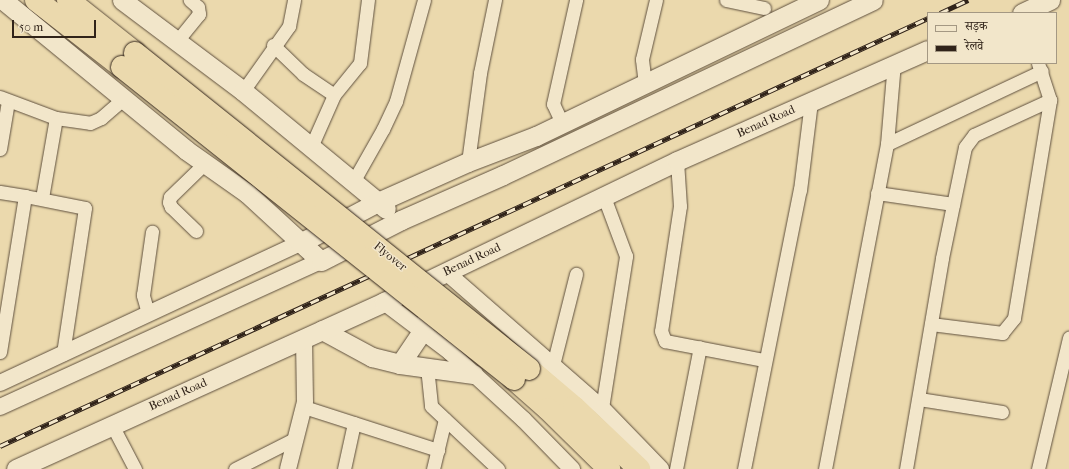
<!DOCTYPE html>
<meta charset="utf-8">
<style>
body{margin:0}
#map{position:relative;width:1069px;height:469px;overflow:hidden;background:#ebd9ad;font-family:"IM FELL French Canon","Noto Serif Devanagari",serif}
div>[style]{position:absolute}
.roads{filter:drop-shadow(0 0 1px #5f503e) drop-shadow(0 0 1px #5f503e)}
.minor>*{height:13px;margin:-6.5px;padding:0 6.5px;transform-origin:6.5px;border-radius:6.5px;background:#f2e6ca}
.tertiary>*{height:16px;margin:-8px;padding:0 8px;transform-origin:8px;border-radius:8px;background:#f2e6ca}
.secondary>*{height:19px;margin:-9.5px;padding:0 9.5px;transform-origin:9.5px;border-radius:9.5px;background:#f2e6ca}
.trunk>*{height:22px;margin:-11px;padding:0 11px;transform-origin:11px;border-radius:11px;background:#ebd9ad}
.rail>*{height:4.5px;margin-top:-2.25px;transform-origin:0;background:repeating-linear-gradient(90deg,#f2e6ca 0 9px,#302319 0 18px);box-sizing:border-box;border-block:1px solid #302319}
.bridges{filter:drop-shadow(0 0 1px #302319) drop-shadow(0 0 1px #302319)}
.trunk-bridge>*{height:22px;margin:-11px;padding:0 11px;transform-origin:11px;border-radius:11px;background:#ebd9ad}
span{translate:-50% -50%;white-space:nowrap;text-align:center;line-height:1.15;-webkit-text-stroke:3px #f2e6ca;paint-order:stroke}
.street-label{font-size:12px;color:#302319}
.legend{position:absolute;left:927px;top:12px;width:130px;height:52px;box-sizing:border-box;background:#f2e6ca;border:1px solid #a49883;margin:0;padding:5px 7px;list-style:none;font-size:12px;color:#302319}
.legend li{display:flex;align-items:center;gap:8px;height:20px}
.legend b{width:20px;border:1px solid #a49883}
.scale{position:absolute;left:12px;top:20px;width:84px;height:18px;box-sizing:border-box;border:2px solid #302319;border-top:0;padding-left:5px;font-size:12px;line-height:14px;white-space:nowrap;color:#302319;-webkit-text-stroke:3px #f2e6ca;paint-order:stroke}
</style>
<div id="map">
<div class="roads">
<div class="minor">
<div style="left:726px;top:0;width:39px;rotate:12deg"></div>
<div style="left:177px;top:41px;width:35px;rotate:-51deg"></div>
<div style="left:199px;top:14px;width:7px;rotate:-98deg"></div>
<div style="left:198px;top:7px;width:11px;rotate:-139deg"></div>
<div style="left:273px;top:45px;width:42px;rotate:44deg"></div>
<div style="left:303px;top:74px;width:37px;rotate:34deg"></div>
<div style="left:645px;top:84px;width:25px;rotate:-97deg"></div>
<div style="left:642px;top:59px;width:61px;rotate:-76.7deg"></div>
<div style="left:243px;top:91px;width:80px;rotate:-54.7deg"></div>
<div style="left:289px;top:26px;width:26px;rotate:-79deg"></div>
<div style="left:0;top:97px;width:60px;rotate:20.6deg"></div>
<div style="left:56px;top:118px;width:34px;rotate:8deg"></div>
<div style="left:90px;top:123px;width:12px;rotate:-24deg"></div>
<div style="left:101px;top:118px;width:29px;rotate:-41deg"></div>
<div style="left:562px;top:123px;width:21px;rotate:-115deg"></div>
<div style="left:553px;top:104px;width:107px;rotate:-77.5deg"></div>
<div style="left:887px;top:144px;width:171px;rotate:-25.2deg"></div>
<div style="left:311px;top:147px;width:57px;rotate:-66.1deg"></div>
<div style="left:334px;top:95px;width:41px;rotate:-50.9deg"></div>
<div style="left:360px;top:63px;width:64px;rotate:-82.8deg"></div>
<div style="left:0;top:149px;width:49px;rotate:-80.5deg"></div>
<div style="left:677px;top:161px;width:45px;rotate:86.2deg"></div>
<div style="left:680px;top:206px;width:126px;rotate:98.6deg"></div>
<div style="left:661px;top:331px;width:11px;rotate:68deg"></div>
<div style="left:665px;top:341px;width:101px;rotate:10.9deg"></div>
<div style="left:468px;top:162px;width:90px;rotate:-82.3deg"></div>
<div style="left:480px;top:73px;width:75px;rotate:-78.4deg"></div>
<div style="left:353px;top:182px;width:61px;rotate:-60.5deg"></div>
<div style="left:383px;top:129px;width:31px;rotate:-65deg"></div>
<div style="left:396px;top:101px;width:105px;rotate:-74.5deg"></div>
<div style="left:0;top:192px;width:25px;rotate:9deg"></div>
<div style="left:877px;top:193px;width:77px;rotate:8.2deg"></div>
<div style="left:42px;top:198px;width:81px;rotate:-80.1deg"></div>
<div style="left:196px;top:231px;width:35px;rotate:-136deg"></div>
<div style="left:171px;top:207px;width:5px;rotate:-112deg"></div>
<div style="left:169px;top:202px;width:5px;rotate:-79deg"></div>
<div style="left:170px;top:197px;width:49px;rotate:-44.2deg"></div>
<div style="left:148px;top:313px;width:19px;rotate:-106deg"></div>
<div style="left:143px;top:295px;width:64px;rotate:-81.9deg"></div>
<div style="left:931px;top:324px;width:72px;rotate:7.2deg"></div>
<div style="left:1002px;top:333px;width:19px;rotate:-51deg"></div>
<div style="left:1014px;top:318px;width:221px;rotate:-80.6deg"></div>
<div style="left:1050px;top:100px;width:39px;rotate:-108deg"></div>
<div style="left:0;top:352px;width:158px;rotate:-80.9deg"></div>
<div style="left:25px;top:196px;width:61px;rotate:11.3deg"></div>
<div style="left:85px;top:208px;width:148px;rotate:98.6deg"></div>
<div style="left:553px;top:365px;width:94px;rotate:-75.8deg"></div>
<div style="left:427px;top:367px;width:39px;rotate:84deg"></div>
<div style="left:431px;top:406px;width:92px;rotate:43.2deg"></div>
<div style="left:919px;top:399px;width:84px;rotate:8.9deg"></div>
<div style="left:304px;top:407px;width:141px;rotate:17.8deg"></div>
<div style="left:602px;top:408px;width:154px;rotate:-81deg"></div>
<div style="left:626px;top:256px;width:63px;rotate:-110.4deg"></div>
<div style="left:112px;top:425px;width:50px;rotate:62.4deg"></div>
<div style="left:235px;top:469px;width:68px;rotate:-26.9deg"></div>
<div style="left:344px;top:469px;width:47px;rotate:-77.7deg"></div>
<div style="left:433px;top:469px;width:51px;rotate:-76.5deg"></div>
<div style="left:676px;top:469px;width:124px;rotate:-78.9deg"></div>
<div style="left:744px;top:469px;width:285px;rotate:-78.7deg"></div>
<div style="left:800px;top:190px;width:89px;rotate:-82.9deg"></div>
<div style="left:825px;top:469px;width:331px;rotate:-79.2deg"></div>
<div style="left:887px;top:144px;width:81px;rotate:-85.1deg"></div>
<div style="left:906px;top:469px;width:214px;rotate:-80.3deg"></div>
<div style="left:942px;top:258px;width:113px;rotate:-78.3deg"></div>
<div style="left:965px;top:147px;width:15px;rotate:-53deg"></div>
<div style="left:974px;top:135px;width:84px;rotate:-24.7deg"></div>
<div style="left:1038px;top:469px;width:135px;rotate:-76.7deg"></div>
</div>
<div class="tertiary">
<div style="left:446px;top:272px;width:207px;rotate:41.1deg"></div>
<div style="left:602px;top:408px;width:85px;rotate:46deg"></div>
<div style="left:384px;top:302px;width:83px;rotate:37.1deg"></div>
<div style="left:450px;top:352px;width:100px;rotate:42.6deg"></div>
<div style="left:524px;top:420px;width:69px;rotate:45.6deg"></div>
<div style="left:0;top:383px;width:333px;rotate:-25deg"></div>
<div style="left:0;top:407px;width:353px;rotate:-24.5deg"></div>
<div style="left:288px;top:469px;width:69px;rotate:-75.8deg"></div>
<div style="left:305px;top:402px;width:64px;rotate:-90.9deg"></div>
</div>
<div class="secondary">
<div style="left:3px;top:0;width:237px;rotate:39.3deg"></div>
<div style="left:186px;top:150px;width:75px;rotate:35.2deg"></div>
<div style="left:247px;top:193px;width:100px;rotate:42.6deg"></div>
<div style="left:321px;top:261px;width:90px;rotate:-27.1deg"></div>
<div style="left:401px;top:220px;width:111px;rotate:-23.8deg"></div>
<div style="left:503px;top:175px;width:409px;rotate:-25.3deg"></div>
<div style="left:122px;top:0;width:151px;rotate:36.9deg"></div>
<div style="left:243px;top:91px;width:185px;rotate:39.5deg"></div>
<div style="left:1022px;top:13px;width:31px;rotate:-25deg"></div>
<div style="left:302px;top:242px;width:86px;rotate:-27.8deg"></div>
<div style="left:378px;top:202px;width:98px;rotate:-24deg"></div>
<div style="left:468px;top:162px;width:73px;rotate:-20.9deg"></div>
<div style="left:536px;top:136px;width:314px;rotate:-25.7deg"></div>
<div style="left:322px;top:330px;width:57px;rotate:28.4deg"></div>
<div style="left:372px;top:357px;width:29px;rotate:14deg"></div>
<div style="left:400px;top:364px;width:74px;rotate:7.8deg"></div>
<div style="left:400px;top:364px;width:40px;rotate:-56deg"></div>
<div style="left:422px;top:331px;width:35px;rotate:-68deg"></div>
<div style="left:16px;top:469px;width:404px;rotate:-24.4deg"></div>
<div style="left:384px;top:302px;width:325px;rotate:-25.7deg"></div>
<div style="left:677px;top:161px;width:274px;rotate:-23.9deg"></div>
</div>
<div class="trunk">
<div style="left:36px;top:0;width:109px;rotate:37.9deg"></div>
<div style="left:68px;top:0;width:85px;rotate:38.3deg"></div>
<div style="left:529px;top:369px;width:59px;rotate:40.2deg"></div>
<div style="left:574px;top:407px;width:90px;rotate:43.6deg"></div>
<div style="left:514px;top:379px;width:45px;rotate:41.4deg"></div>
<div style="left:548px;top:409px;width:86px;rotate:44.5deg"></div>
</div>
</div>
<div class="rail">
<div style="left:940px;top:13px;width:31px;rotate:-25deg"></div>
<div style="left:0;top:446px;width:1022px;rotate:-24.76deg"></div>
</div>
<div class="bridges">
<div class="trunk-bridge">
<div style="left:135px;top:53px;width:505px;rotate:38.73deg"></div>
<div style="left:122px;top:67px;width:501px;rotate:38.52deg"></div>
</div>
</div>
<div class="street-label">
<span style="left:766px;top:122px;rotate:-24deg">Benad Road</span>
<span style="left:390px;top:257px;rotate:39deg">Flyover</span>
<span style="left:472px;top:260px;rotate:-25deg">Benad Road</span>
<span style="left:178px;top:395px;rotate:-24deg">Benad Road</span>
</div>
<ul class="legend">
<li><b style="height:5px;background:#f2e6ca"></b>सड़क</li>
<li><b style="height:5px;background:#302319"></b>रेलवे</li>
</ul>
<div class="scale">50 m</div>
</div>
